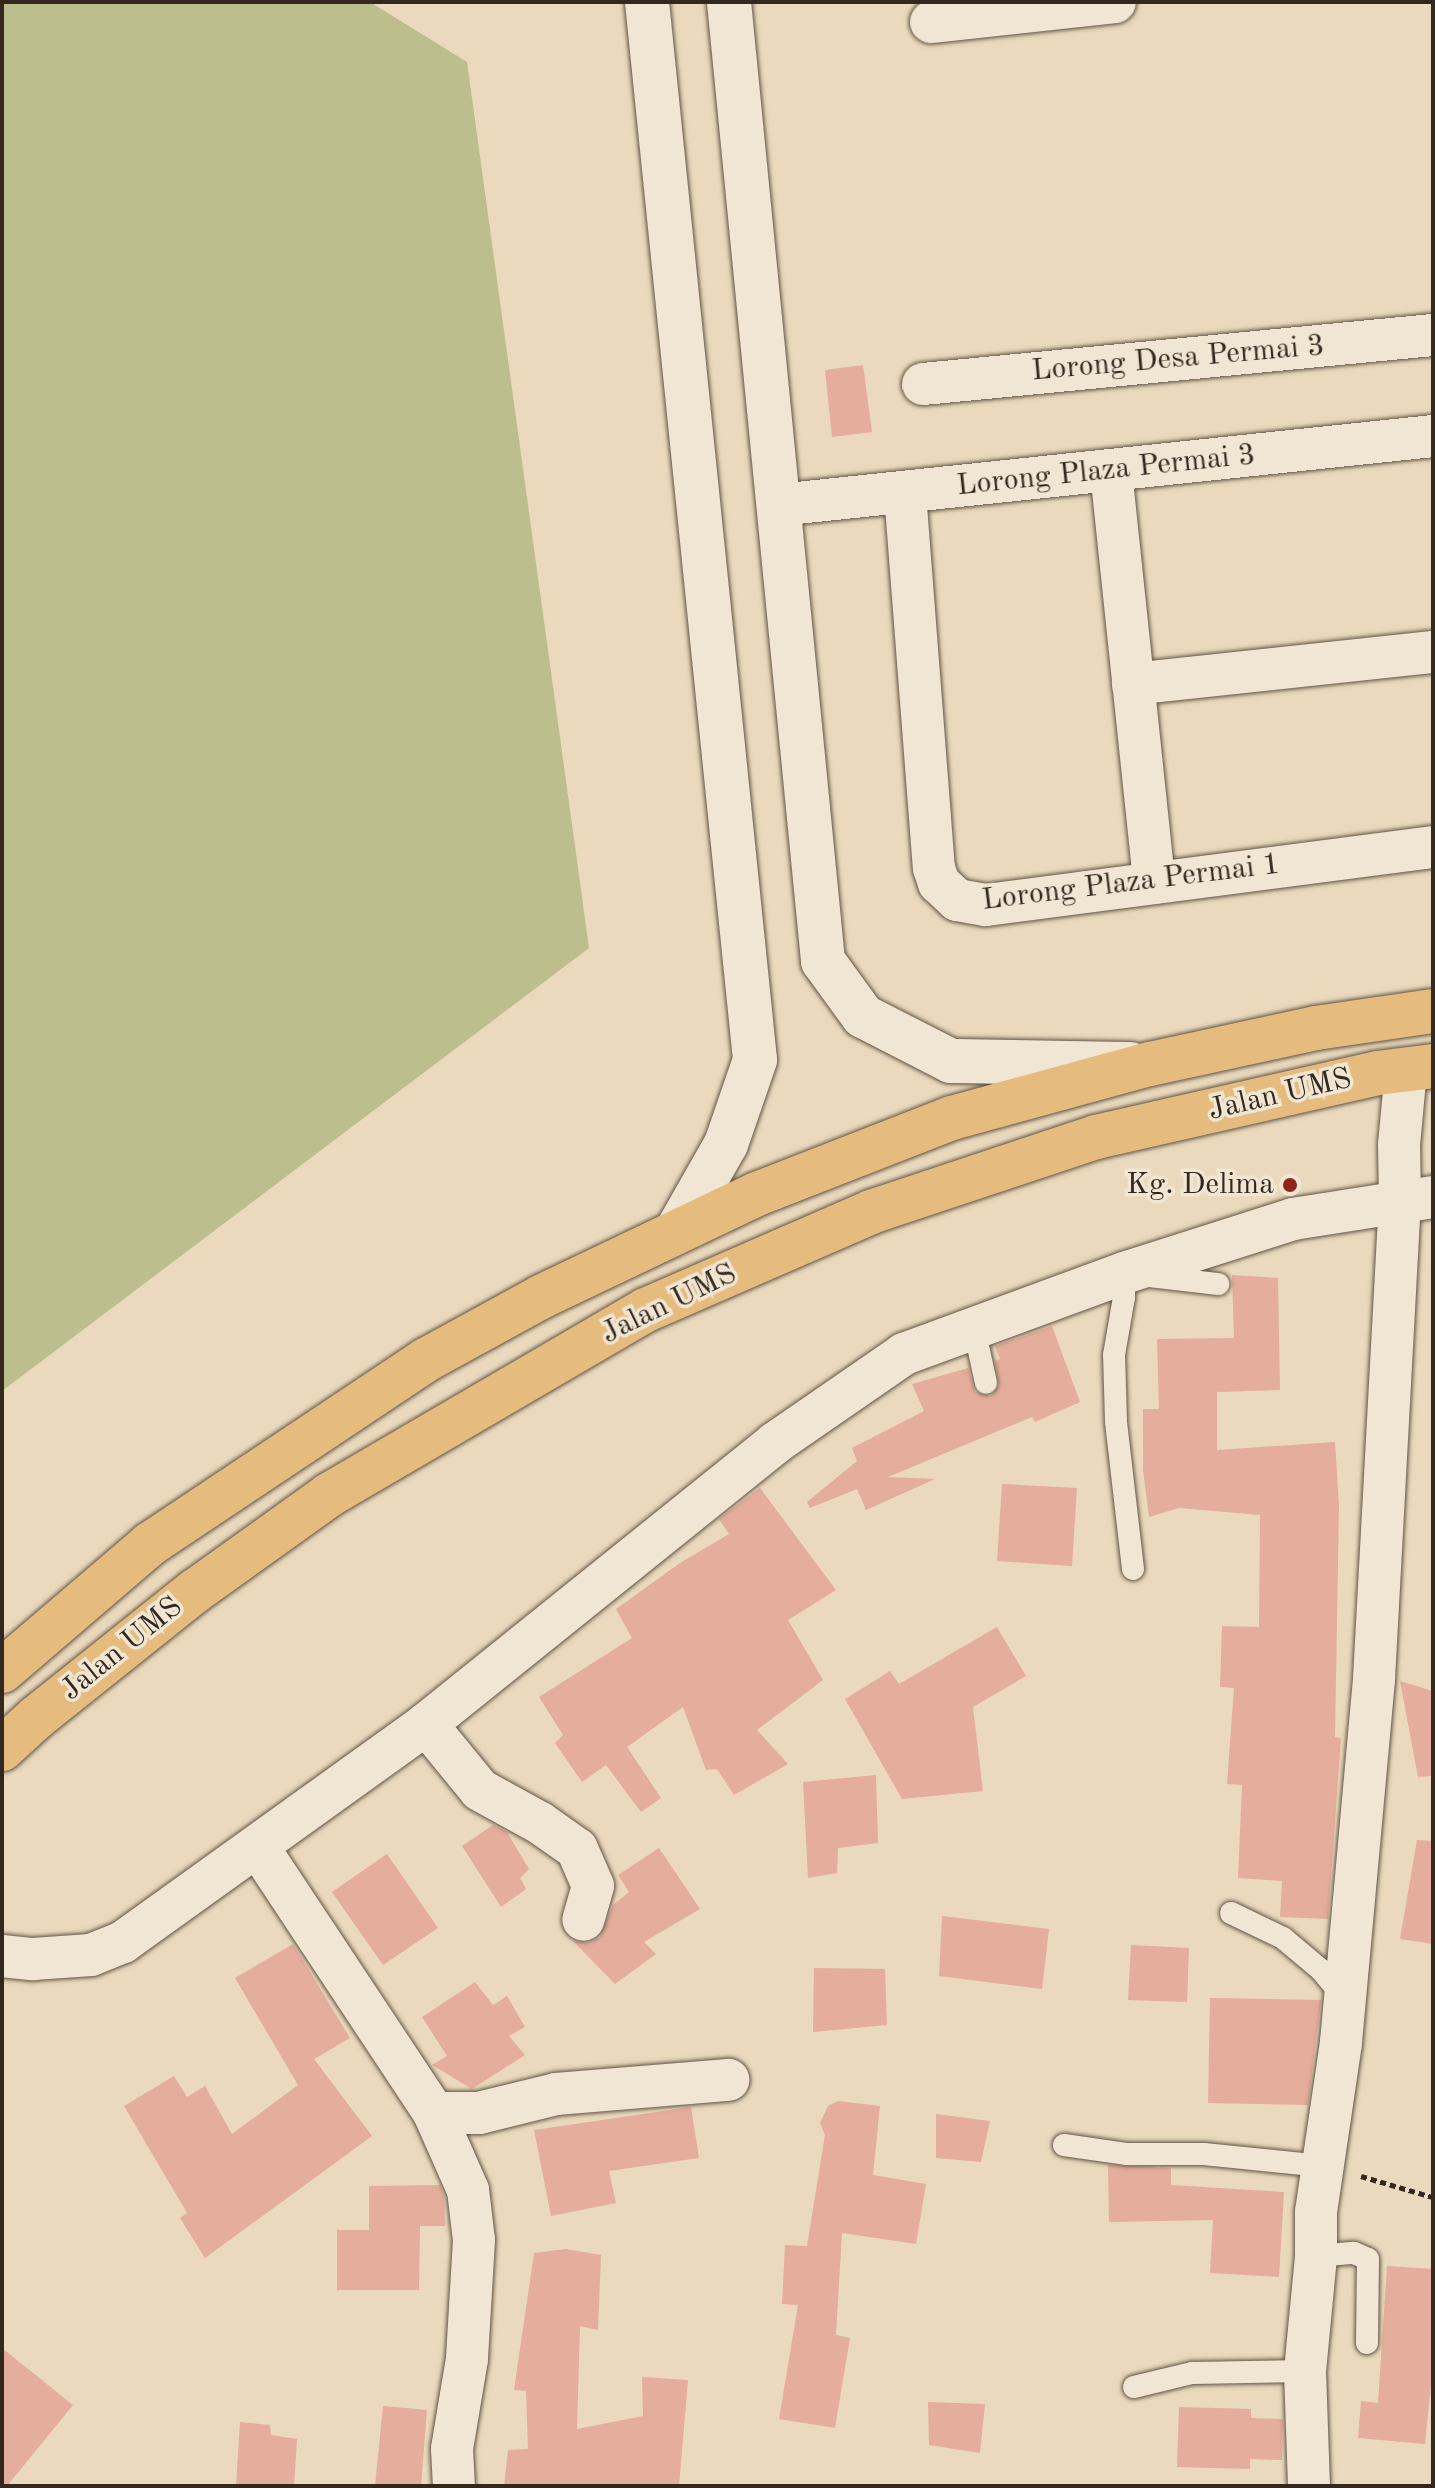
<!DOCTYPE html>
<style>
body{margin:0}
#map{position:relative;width:1435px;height:2488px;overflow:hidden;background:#ead9bc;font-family:"Old Standard TT",serif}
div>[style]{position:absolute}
.green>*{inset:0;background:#bcbe8d}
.building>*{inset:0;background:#e5ad9c}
.path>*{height:5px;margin-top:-2.5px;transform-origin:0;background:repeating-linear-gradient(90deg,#33281f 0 6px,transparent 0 10px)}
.roads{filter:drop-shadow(0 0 2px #615446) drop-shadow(0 0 2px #615446)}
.lane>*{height:22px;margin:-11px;padding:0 11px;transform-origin:11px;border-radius:11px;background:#f1e6d3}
.street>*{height:42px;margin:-21px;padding:0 21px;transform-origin:21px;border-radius:21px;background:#f1e6d3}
.secondary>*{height:44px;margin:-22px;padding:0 22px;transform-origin:22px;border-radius:22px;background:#f1e6d3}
.highway>*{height:44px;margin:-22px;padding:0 22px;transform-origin:22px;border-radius:22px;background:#e5bc7e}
.dots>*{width:22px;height:22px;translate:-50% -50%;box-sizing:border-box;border:4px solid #f1e6d3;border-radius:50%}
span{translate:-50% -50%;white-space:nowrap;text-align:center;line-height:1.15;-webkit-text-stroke:7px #f1e6d3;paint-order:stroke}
.street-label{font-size:30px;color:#33281f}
.poi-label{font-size:30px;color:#33281f}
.right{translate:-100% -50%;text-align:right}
.frame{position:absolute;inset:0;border:4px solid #33281f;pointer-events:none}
</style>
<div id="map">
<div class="green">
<div style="clip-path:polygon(2px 2px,370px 2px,467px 62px,589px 948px,2px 1391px)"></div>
</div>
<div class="building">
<div style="clip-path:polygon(863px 365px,872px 432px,832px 437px,825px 370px)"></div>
<div style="clip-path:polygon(1232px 1275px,1278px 1278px,1280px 1390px,1217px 1392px,1217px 1450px,1335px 1442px,1339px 1505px,1335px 1737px,1341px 1738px,1328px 1919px,1280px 1917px,1282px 1881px,1238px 1878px,1242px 1785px,1227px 1784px,1234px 1688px,1220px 1687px,1222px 1626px,1259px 1627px,1260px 1515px,1179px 1508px,1149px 1517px,1143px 1470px,1143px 1409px,1159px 1409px,1157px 1339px,1234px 1338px)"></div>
<div style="clip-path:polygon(1052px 1326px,1080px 1402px,1035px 1422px,1032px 1417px,888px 1477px,935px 1479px,866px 1510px,857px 1489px,810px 1508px,807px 1502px,857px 1461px,852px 1448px,924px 1411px,912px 1384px,968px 1368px,975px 1392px,990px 1396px,999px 1386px,995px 1361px,1000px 1359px,995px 1346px)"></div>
<div style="clip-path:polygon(1002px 1484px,1077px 1488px,1072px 1566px,997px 1561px)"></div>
<div style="clip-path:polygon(760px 1488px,836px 1590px,788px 1620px,823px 1680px,757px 1730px,788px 1764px,734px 1795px,717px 1769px,706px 1770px,683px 1707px,627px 1747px,661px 1798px,641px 1812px,606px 1765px,582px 1782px,555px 1743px,563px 1735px,539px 1697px,632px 1638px,616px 1609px,680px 1563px,729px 1534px,719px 1519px)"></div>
<div style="clip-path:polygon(997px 1627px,1026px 1676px,973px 1707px,983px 1791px,902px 1799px,845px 1699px,890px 1671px,899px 1684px)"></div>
<div style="clip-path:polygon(1400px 1681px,1433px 1691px,1433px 1776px,1418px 1777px)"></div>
<div style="clip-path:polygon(876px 1775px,878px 1843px,838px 1848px,837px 1873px,808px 1878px,803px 1782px)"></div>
<div style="clip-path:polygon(493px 1825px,507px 1832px,529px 1869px,520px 1878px,526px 1889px,501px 1907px,462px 1846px)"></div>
<div style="clip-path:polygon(1417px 1840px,1433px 1841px,1433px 1944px,1400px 1939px)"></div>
<div style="clip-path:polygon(659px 1848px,700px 1909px,644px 1942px,656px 1954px,615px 1984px,573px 1941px,588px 1943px,600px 1937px,613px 1905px,629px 1892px,618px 1875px)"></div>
<div style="clip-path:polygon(387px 1854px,438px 1928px,383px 1965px,332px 1892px)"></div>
<div style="clip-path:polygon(942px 1916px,1049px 1929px,1042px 1989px,939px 1976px)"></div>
<div style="clip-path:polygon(293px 1944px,350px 2038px,314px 2059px,372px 2136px,205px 2258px,180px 2218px,187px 2213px,124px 2106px,174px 2076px,187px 2097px,205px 2086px,232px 2134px,298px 2085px,235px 1978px)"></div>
<div style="clip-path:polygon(1131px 1945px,1189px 1948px,1187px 2002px,1128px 2000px)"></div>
<div style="clip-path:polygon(814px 1968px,885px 1969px,887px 2025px,813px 2032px)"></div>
<div style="clip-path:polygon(475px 1982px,493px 2005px,507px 1996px,525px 2027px,509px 2036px,525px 2055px,472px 2089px,432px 2065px,447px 2056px,422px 2017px)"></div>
<div style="clip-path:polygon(1210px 1998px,1321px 2000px,1308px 2105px,1208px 2103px)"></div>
<div style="clip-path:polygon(838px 2101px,880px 2106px,873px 2175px,926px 2184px,916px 2244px,842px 2233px,836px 2335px,850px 2338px,835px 2428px,779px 2419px,798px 2305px,782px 2304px,785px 2245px,807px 2246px,825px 2135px,820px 2123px,828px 2106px)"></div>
<div style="clip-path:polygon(691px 2107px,699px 2158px,609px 2171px,616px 2203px,551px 2216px,534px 2130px)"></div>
<div style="clip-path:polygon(936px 2114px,990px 2121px,981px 2162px,936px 2158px)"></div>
<div style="clip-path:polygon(1108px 2165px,1171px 2168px,1171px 2185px,1284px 2192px,1279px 2277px,1210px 2273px,1213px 2220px,1109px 2222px)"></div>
<div style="clip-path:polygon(440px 2185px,444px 2196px,445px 2226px,420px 2226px,419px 2290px,337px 2290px,337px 2230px,369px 2230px,369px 2186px)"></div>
<div style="clip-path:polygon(566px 2249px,601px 2255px,598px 2330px,580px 2326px,577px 2429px,643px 2416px,642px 2377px,688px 2380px,679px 2486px,504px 2486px,508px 2450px,528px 2449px,526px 2391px,514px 2390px,534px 2253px)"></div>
<div style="clip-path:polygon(1387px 2266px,1433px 2269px,1433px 2365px,1425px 2444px,1358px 2438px,1361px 2401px,1378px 2403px)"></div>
<div style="clip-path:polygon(2px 2348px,73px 2405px,7px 2486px,2px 2486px)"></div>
<div style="clip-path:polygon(928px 2402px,985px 2404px,980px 2453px,929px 2445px)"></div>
<div style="clip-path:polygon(383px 2406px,427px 2410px,421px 2486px,375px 2486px)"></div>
<div style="clip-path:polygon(1179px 2407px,1251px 2409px,1251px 2418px,1283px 2419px,1282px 2460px,1250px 2459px,1250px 2469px,1177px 2467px)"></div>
<div style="clip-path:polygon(240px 2422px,270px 2425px,271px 2435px,297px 2439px,294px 2486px,236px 2486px)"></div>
</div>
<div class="path">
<div style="left:1361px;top:2176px;width:75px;rotate:16.3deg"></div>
</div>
<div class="roads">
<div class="lane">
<div style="left:974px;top:1328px;width:56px;rotate:77.7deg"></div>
<div style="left:1133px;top:1569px;width:149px;rotate:-96.6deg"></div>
<div style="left:1116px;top:1421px;width:66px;rotate:-91.7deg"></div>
<div style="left:1114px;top:1355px;width:59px;rotate:-80.2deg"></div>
<div style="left:1124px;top:1297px;width:24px;rotate:-90deg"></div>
<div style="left:1124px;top:1273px;width:95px;rotate:6.7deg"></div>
<div style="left:1231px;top:1913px;width:58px;rotate:25.7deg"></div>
<div style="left:1283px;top:1938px;width:50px;rotate:40.1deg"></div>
<div style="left:1321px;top:1970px;width:35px;rotate:50deg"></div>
<div style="left:1064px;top:2145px;width:64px;rotate:8.1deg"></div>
<div style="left:1127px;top:2154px;width:77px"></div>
<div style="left:1204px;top:2154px;width:119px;rotate:5.8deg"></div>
<div style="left:1316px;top:2256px;width:38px;rotate:-5deg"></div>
<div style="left:1354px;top:2253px;width:15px;rotate:23deg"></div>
<div style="left:1368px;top:2259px;width:84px;rotate:90.7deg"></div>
<div style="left:1134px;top:2387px;width:60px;rotate:-13.6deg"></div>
<div style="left:1192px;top:2373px;width:113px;rotate:-1deg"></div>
</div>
<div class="street">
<div style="left:931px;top:22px;width:185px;rotate:-6.2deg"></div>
<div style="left:923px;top:384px;width:512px;rotate:-5.49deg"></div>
<div style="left:1111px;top:471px;width:414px;rotate:84deg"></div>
<div style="left:905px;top:493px;width:376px;rotate:85.6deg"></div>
<div style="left:934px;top:868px;width:16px;rotate:72deg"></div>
<div style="left:939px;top:883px;width:25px;rotate:43deg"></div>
<div style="left:957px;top:900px;width:29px;rotate:10deg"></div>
<div style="left:986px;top:905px;width:451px;rotate:-7.4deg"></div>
<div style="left:778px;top:505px;width:659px;rotate:-6.01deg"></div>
<div style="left:1133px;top:684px;width:302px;rotate:-6.1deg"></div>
<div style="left:426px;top:1724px;width:85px;rotate:50.7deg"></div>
<div style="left:480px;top:1790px;width:68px;rotate:28.8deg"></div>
<div style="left:540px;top:1823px;width:45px;rotate:35.1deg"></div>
<div style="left:577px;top:1849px;width:40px;rotate:66.6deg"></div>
<div style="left:593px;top:1886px;width:35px;rotate:106deg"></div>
<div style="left:258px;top:1847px;width:319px;rotate:56.5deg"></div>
<div style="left:434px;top:2113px;width:84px;rotate:66.2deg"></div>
<div style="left:468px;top:2190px;width:50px;rotate:83.2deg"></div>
<div style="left:474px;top:2240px;width:119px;rotate:93.4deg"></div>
<div style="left:467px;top:2359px;width:91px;rotate:99.5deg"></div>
<div style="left:452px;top:2449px;width:37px;rotate:87deg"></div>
<div style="left:2px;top:1956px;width:31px;rotate:6deg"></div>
<div style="left:33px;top:1959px;width:58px;rotate:-3.9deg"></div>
<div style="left:91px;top:1955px;width:35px;rotate:-22deg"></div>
<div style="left:123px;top:1942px;width:373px;rotate:-35.7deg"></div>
<div style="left:426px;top:1724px;width:448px;rotate:-38.8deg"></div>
<div style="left:775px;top:1443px;width:157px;rotate:-34.6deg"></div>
<div style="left:904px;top:1354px;width:234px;rotate:-20.2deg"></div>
<div style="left:1124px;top:1273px;width:177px;rotate:-17.7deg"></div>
<div style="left:1293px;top:1219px;width:142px;rotate:-8.9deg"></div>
<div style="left:434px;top:2113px;width:45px"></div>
<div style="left:479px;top:2113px;width:79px;rotate:-13.9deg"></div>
<div style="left:556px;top:2094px;width:173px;rotate:-4.7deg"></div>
<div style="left:1309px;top:2486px;width:115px;rotate:-92deg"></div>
<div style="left:1305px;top:2371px;width:116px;rotate:-84.5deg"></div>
<div style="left:1316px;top:2256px;width:44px;rotate:-90deg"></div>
<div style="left:1316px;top:2212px;width:172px;rotate:-81.6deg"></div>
<div style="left:1341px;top:2042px;width:364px;rotate:-84.8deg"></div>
<div style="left:1374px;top:1679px;width:479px;rotate:-86.9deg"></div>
<div style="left:1400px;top:1201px;width:56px;rotate:-91deg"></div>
<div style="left:1399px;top:1145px;width:75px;rotate:-84.7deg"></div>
</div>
<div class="secondary">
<div style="left:647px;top:2px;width:1063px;rotate:84.17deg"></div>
<div style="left:755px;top:1060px;width:89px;rotate:109deg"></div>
<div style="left:726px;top:1144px;width:101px;rotate:119.6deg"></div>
<div style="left:729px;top:2px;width:964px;rotate:84.4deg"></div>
<div style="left:823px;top:961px;width:68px;rotate:54deg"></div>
<div style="left:863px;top:1016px;width:99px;rotate:27.1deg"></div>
<div style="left:951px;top:1061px;width:180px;rotate:1deg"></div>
</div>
<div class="highway">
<div style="left:2px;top:1671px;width:195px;rotate:-40.6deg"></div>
<div style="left:150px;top:1544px;width:332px;rotate:-33.7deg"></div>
<div style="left:426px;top:1360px;width:131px;rotate:-28.7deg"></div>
<div style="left:541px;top:1297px;width:239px;rotate:-25.5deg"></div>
<div style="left:757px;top:1194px;width:209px;rotate:-21.3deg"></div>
<div style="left:952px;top:1118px;width:205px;rotate:-15.3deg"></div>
<div style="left:1150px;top:1064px;width:170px;rotate:-12.2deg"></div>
<div style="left:1316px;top:1028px;width:118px;rotate:-8.3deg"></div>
<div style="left:2px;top:1749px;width:47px;rotate:-42.4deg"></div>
<div style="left:37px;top:1717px;width:202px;rotate:-38.6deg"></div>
<div style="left:195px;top:1591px;width:165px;rotate:-35.6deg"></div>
<div style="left:329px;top:1495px;width:367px;rotate:-30.3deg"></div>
<div style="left:646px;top:1310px;width:245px;rotate:-23.5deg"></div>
<div style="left:871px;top:1212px;width:237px;rotate:-18.4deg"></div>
<div style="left:1096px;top:1137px;width:288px;rotate:-12.8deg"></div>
<div style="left:1377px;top:1073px;width:56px;rotate:-7.1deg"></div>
</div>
</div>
<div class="dots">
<div style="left:1290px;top:1185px;background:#8f2418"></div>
</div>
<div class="street-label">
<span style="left:1178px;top:359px;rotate:-5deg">Lorong Desa Permai 3</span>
<span style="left:1106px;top:471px;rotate:-6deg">Lorong Plaza Permai 3</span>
<span style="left:1131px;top:883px;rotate:-7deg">Lorong Plaza Permai 1</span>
<span style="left:1280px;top:1095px;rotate:-13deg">Jalan UMS</span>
<span style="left:669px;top:1304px;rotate:-26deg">Jalan UMS</span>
<span style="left:122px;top:1649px;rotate:-39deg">Jalan UMS</span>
</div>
<div class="poi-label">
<span class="right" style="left:1274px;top:1185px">Kg. Delima</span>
</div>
<div class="frame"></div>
</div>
